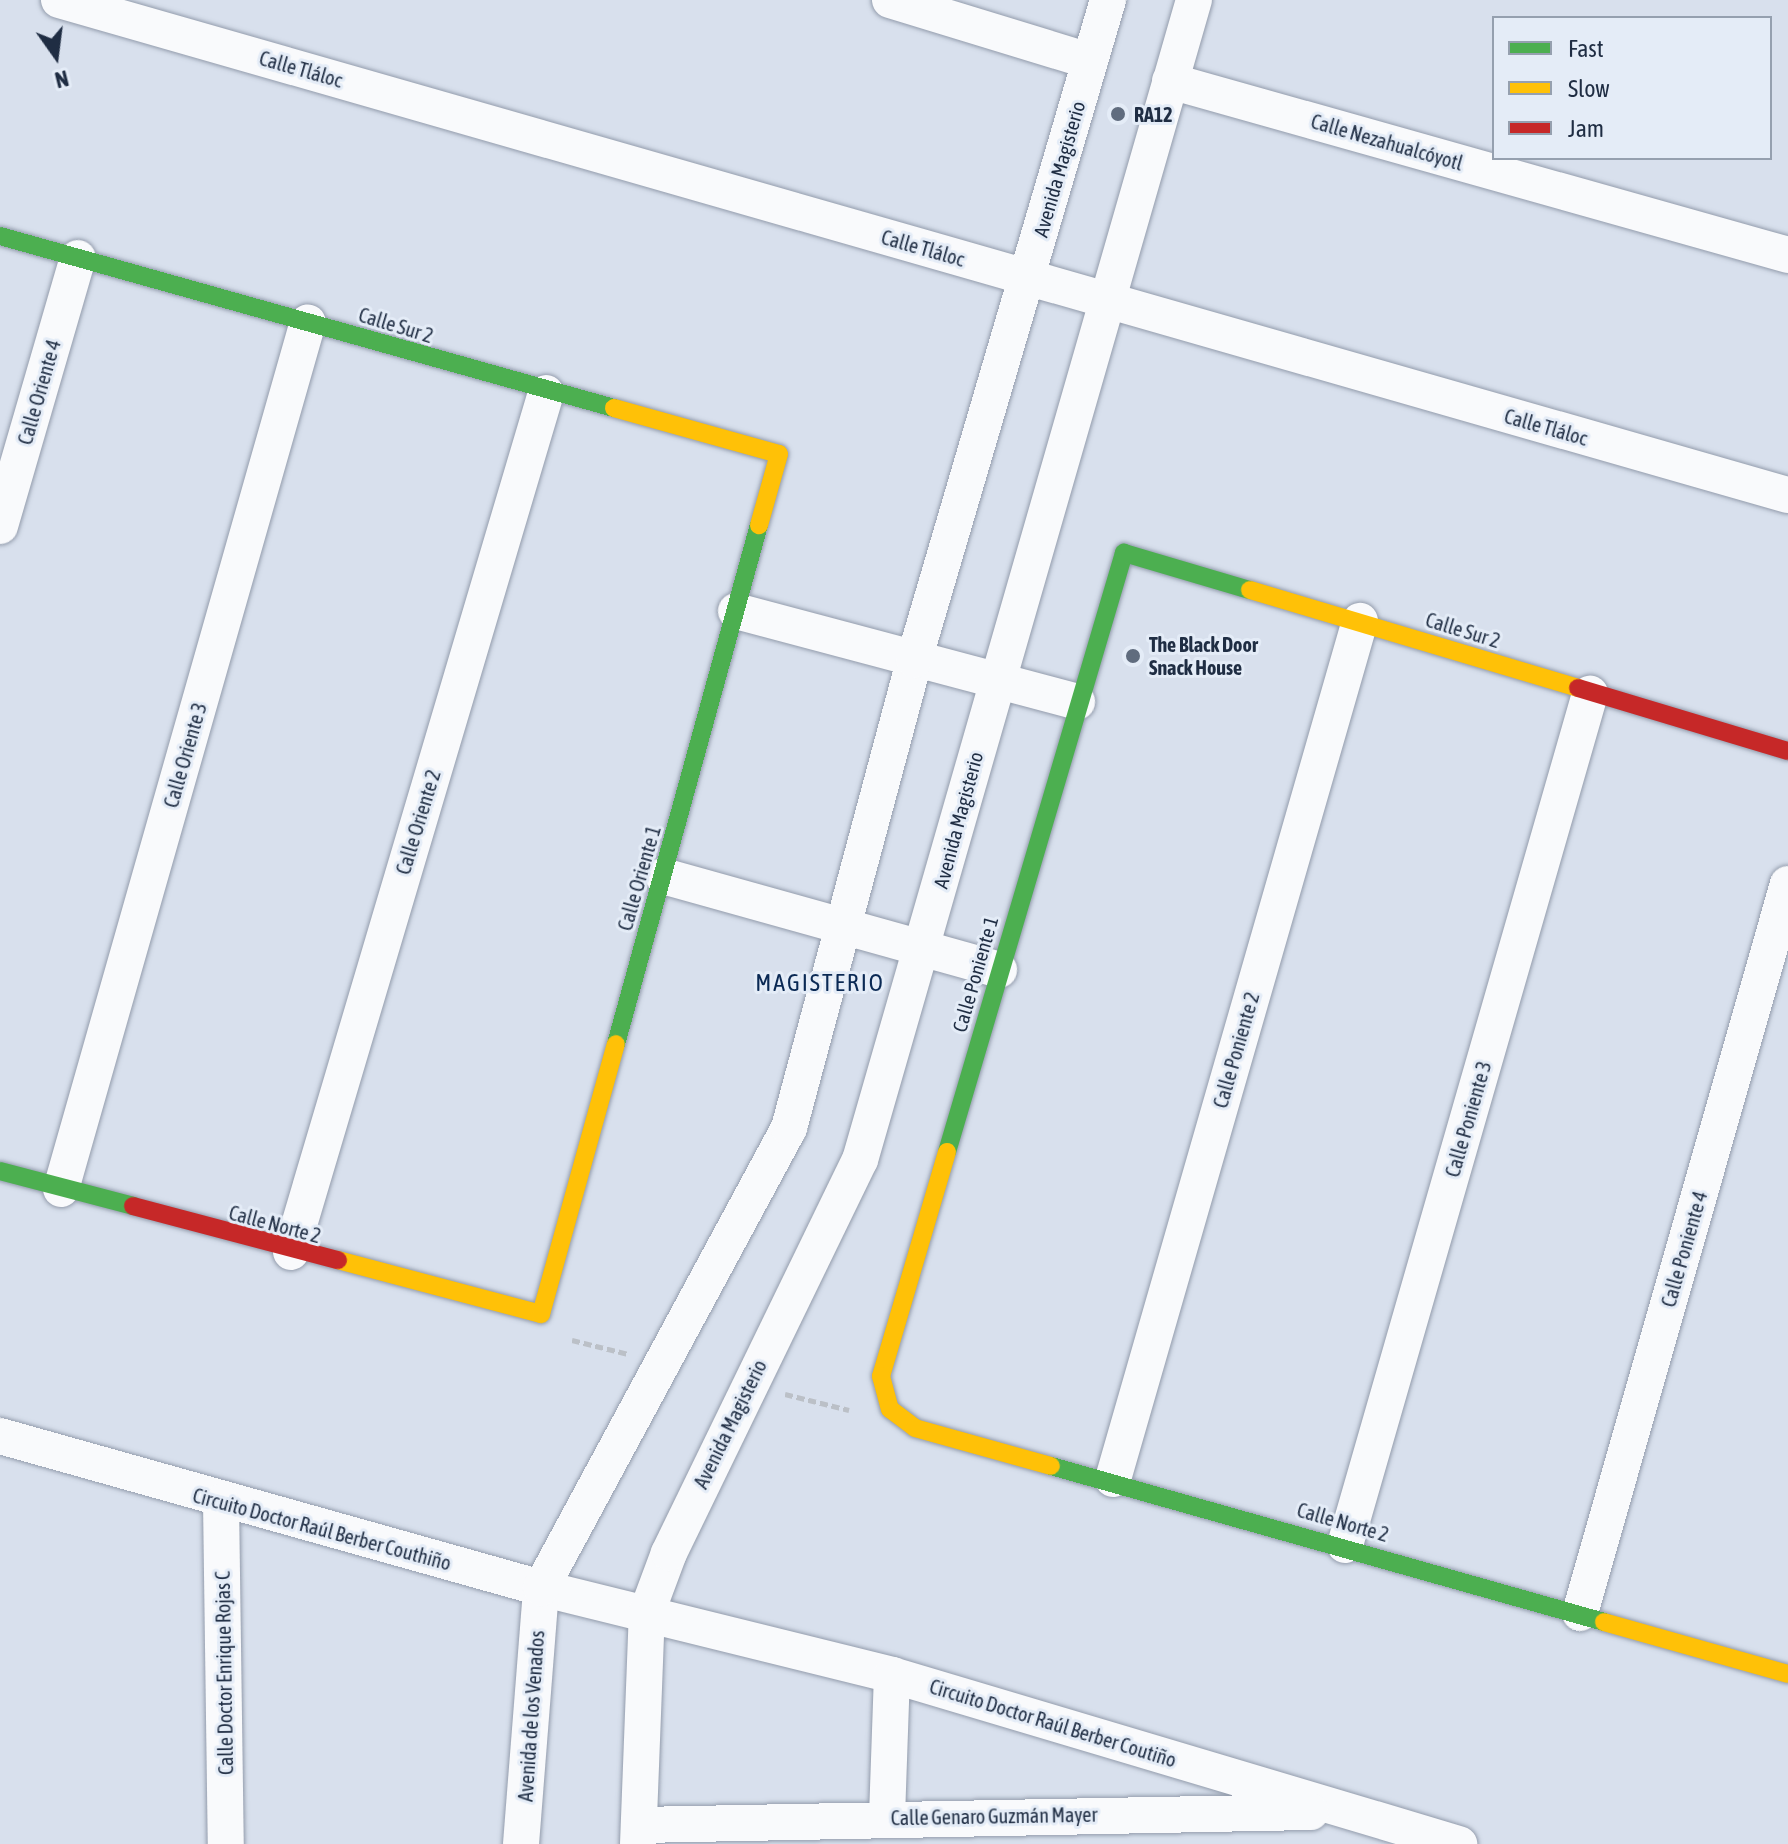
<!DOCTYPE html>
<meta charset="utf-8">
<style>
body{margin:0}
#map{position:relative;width:1788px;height:1844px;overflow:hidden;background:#d8e0ed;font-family:"Asap Condensed",sans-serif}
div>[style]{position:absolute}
.path>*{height:5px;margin-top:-2.5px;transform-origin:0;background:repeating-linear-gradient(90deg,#bbc0c7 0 8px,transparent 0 12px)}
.roads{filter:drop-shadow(0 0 2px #939cac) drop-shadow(0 0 2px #939cac)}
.street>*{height:36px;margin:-18px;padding:0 18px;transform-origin:18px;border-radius:18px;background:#f9fafc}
.fast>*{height:18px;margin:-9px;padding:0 9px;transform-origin:9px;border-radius:9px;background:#4caf50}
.slow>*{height:18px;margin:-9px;padding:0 9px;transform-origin:9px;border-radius:9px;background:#ffc107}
.jam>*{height:18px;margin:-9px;padding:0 9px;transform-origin:9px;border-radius:9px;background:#c62828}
.dots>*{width:22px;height:22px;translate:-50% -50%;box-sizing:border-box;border:4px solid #e4ecf7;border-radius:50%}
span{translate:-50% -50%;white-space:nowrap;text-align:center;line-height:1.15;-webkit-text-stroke:6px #e4ecf7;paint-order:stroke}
.street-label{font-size:20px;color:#1f2d43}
.poi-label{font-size:20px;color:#1f2d43;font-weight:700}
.left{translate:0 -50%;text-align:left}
.quarter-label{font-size:24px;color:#0a2954;letter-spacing:2px}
.legend{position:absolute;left:1492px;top:16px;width:280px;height:144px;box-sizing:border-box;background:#e4ecf7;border:2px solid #95a0af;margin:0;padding:10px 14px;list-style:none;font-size:24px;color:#1f2d43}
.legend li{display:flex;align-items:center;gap:16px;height:40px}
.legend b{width:40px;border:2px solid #95a0af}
.north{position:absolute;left:16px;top:16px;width:80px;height:80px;-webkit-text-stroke:6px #e4ecf7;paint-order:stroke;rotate:166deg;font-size:22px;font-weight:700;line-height:32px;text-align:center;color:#1f2d43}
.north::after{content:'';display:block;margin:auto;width:28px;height:36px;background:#1f2d43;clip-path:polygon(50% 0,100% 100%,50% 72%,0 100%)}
</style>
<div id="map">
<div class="path">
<div style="left:572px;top:1340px;width:58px;rotate:14deg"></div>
<div style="left:785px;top:1394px;width:66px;rotate:14deg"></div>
</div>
<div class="roads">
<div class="street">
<div style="left:59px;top:0;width:1798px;rotate:15.98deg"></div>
<div style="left:890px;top:0;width:209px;rotate:17deg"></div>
<div style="left:1170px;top:81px;width:642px;rotate:15.72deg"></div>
<div style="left:0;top:526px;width:279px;rotate:-73.8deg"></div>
<div style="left:736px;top:611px;width:353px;rotate:14.9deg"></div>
<div style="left:663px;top:876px;width:349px;rotate:15.6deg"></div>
<div style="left:61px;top:1189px;width:901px;rotate:-74.1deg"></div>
<div style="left:291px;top:1252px;width:896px;rotate:-73.47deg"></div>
<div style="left:0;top:1436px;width:562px;rotate:15.69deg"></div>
<div style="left:541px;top:1588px;width:362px;rotate:13.9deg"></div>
<div style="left:892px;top:1675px;width:592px;rotate:16.6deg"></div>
<div style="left:1113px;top:1479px;width:893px;rotate:-73.94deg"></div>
<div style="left:221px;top:1502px;width:342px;rotate:89.2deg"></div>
<div style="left:1345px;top:1545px;width:886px;rotate:-73.94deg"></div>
<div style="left:1580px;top:1613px;width:758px;rotate:-74.08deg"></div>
<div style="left:887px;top:1817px;width:142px;rotate:-88deg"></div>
<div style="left:639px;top:1825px;width:672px;rotate:-1.11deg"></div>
<div style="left:521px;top:1844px;width:257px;rotate:-85.5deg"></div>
<div style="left:541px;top:1588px;width:523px;rotate:-61.67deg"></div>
<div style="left:789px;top:1128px;width:484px;rotate:-75deg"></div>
<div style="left:914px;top:660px;width:688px;rotate:-73.62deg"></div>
<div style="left:638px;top:1844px;width:232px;rotate:-87.8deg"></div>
<div style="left:647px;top:1612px;width:63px;rotate:-69.6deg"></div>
<div style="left:669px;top:1553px;width:437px;rotate:-64.1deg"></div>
<div style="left:860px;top:1160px;width:1207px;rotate:-73.94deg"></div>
</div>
<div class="fast">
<div style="left:0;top:236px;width:638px;rotate:15.65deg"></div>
<div style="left:616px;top:1044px;width:538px;rotate:-74.6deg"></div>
<div style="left:947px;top:1152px;width:625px;rotate:-73.54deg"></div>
<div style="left:1124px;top:553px;width:131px;rotate:16.4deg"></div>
<div style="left:0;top:1171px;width:138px;rotate:14.7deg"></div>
<div style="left:1051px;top:1466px;width:575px;rotate:15.75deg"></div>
</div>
<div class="slow">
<div style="left:614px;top:408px;width:171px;rotate:15.6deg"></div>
<div style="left:779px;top:454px;width:74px;rotate:105.7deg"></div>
<div style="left:1250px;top:590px;width:342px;rotate:16.6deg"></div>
<div style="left:947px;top:1152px;width:234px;rotate:106.4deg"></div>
<div style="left:881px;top:1376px;width:34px;rotate:75deg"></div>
<div style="left:890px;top:1409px;width:31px;rotate:37deg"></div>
<div style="left:915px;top:1428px;width:141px;rotate:15.6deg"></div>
<div style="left:338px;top:1260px;width:210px;rotate:14.9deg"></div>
<div style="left:541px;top:1314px;width:280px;rotate:-74.5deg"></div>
<div style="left:1604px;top:1622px;width:191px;rotate:15.8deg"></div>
</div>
<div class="jam">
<div style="left:1578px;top:688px;width:219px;rotate:16.7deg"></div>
<div style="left:133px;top:1206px;width:212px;rotate:14.8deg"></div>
</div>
</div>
<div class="dots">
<div style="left:1118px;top:114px;background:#606c7e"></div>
<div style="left:1133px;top:656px;background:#606c7e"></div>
</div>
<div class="street-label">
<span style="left:301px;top:69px;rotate:16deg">Calle Tláloc</span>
<span style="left:1387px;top:142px;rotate:16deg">Calle Nezahualcóyotl</span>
<span style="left:1059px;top:169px;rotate:-74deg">Avenida Magisterio</span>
<span style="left:923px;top:248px;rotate:16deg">Calle Tláloc</span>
<span style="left:396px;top:325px;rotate:17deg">Calle Sur 2</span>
<span style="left:39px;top:392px;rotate:-74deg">Calle Oriente 4</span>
<span style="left:1546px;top:427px;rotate:16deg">Calle Tláloc</span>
<span style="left:1463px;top:630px;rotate:17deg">Calle Sur 2</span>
<span style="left:185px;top:755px;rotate:-74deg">Calle Oriente 3</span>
<span style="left:958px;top:820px;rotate:-75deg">Avenida Magisterio</span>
<span style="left:418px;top:822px;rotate:-73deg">Calle Oriente 2</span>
<span style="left:639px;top:878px;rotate:-74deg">Calle Oriente 1</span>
<span style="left:975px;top:974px;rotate:-74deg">Calle Poniente 1</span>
<span style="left:1236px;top:1050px;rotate:-74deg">Calle Poniente 2</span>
<span style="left:1468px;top:1119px;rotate:-74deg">Calle Poniente 3</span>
<span style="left:275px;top:1224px;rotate:15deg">Calle Norte 2</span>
<span style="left:1684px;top:1249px;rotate:-74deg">Calle Poniente 4</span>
<span style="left:730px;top:1424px;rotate:-64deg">Avenida Magisterio</span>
<span style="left:1343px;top:1522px;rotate:16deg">Calle Norte 2</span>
<span style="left:322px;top:1529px;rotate:15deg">Circuito Doctor Raúl Berber Couthiño</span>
<span style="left:224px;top:1673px;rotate:-91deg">Calle Doctor Enrique Rojas C</span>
<span style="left:531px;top:1716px;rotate:-86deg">Avenida de los Venados</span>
<span style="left:1053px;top:1723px;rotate:17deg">Circuito Doctor Raúl Berber Coutiño</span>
<span style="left:994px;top:1816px;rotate:-1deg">Calle Genaro Guzmán Mayer</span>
</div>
<div class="poi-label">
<span class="left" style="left:1134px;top:114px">RA12</span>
<span class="left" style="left:1149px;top:656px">The Black Door<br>Snack House</span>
</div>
<div class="quarter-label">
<span style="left:820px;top:983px">MAGISTERIO</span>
</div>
<ul class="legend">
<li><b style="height:10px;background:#4caf50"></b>Fast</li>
<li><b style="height:10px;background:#ffc107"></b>Slow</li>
<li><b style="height:10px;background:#c62828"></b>Jam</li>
</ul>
<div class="north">N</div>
</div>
